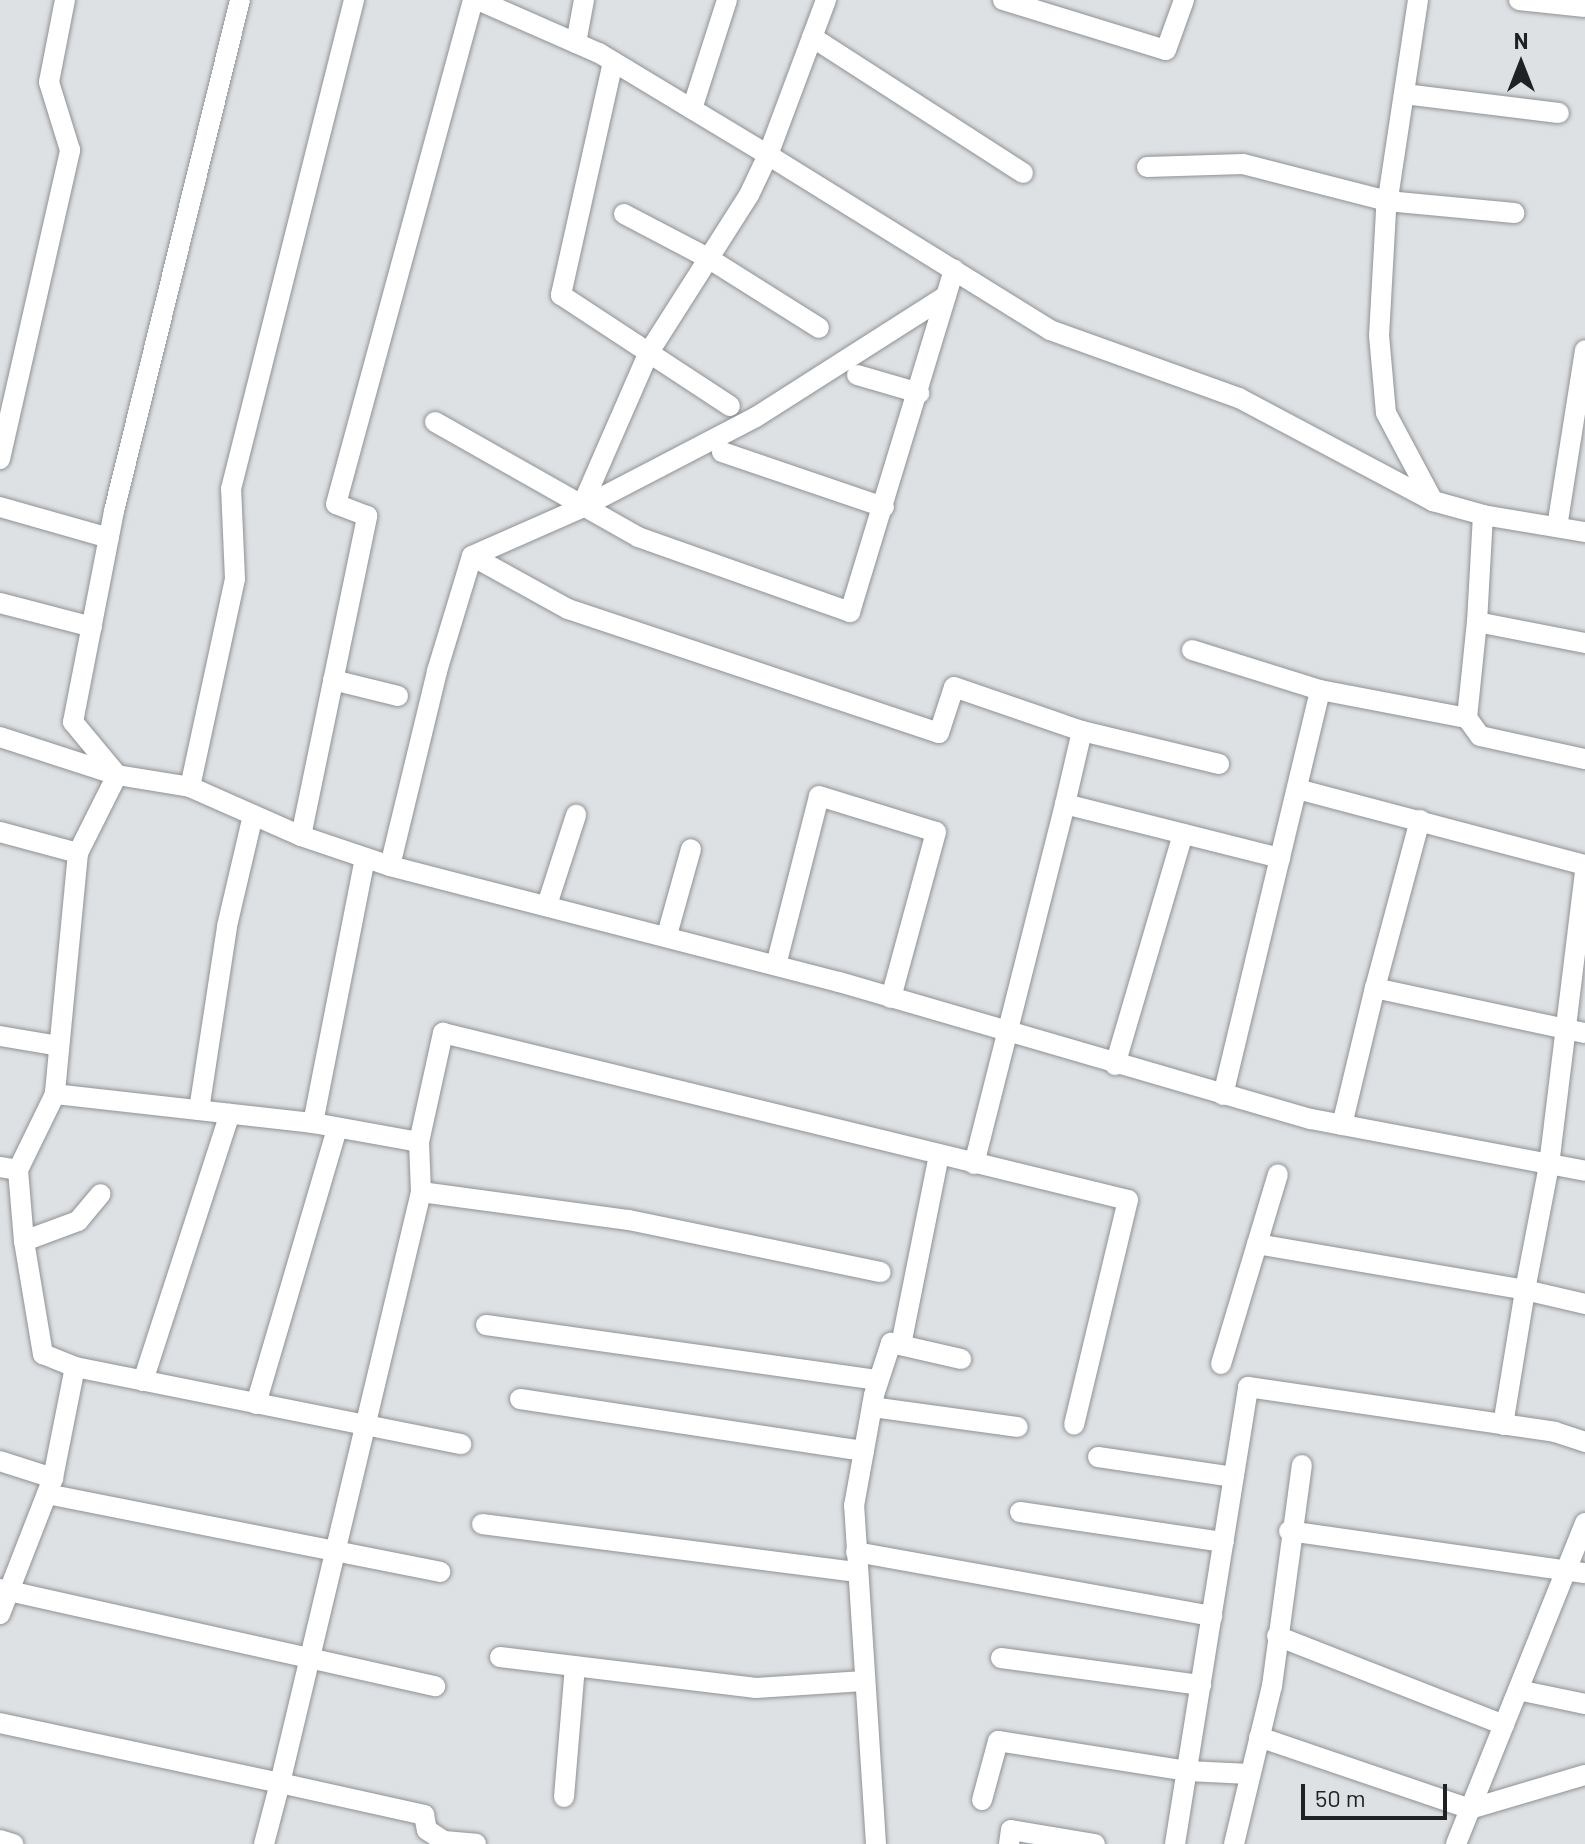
<!DOCTYPE html>
<style>
body{margin:0}
#map{position:relative;width:1585px;height:1844px;overflow:hidden;background:#dee1e4;font-family:Barlow,sans-serif}
div>[style]{position:absolute}
.roads{filter:drop-shadow(0 0 2px #8f9294) drop-shadow(0 0 2px #8f9294)}
.street>*{height:20px;margin:-10px;padding:0 10px;transform-origin:10px;border-radius:10px;background:#fff}
span{translate:-50% -50%;white-space:nowrap;text-align:center;line-height:1.15;-webkit-text-stroke:6px #dee1e4;paint-order:stroke}
.north{position:absolute;left:1481px;top:24px;width:80px;height:80px;-webkit-text-stroke:6px #dee1e4;paint-order:stroke;rotate:0deg;font-size:22px;font-weight:700;line-height:32px;text-align:center;color:#202122}
.north::after{content:'';display:block;margin:auto;width:28px;height:36px;background:#202122;clip-path:polygon(50% 0,100% 100%,50% 72%,0 100%)}
.scale{position:absolute;left:1301px;top:1784px;width:146px;height:36px;box-sizing:border-box;border:4px solid #202122;border-top:0;padding-left:10px;font-size:24px;line-height:28px;white-space:nowrap;color:#202122;-webkit-text-stroke:6px #dee1e4;paint-order:stroke}
</style>
<div id="map">
<div class="roads">
<div class="street">
<div style="left:478px;top:0;width:132px;rotate:23.7deg"></div>
<div style="left:599px;top:53px;width:197px;rotate:31.1deg"></div>
<div style="left:768px;top:155px;width:44px;rotate:115.4deg"></div>
<div style="left:749px;top:195px;width:186px;rotate:122.5deg"></div>
<div style="left:649px;top:352px;width:170px;rotate:113.6deg"></div>
<div style="left:581px;top:508px;width:119px;rotate:156.2deg"></div>
<div style="left:472px;top:556px;width:110px;rotate:28.9deg"></div>
<div style="left:568px;top:609px;width:391px;rotate:18.5deg"></div>
<div style="left:939px;top:733px;width:48px;rotate:-71.9deg"></div>
<div style="left:954px;top:687px;width:135px;rotate:19deg"></div>
<div style="left:1082px;top:731px;width:75px;rotate:103.1deg"></div>
<div style="left:1065px;top:804px;width:222px;rotate:14.1deg"></div>
<div style="left:826px;top:0;width:165px;rotate:110.5deg"></div>
<div style="left:768px;top:155px;width:332px;rotate:31.8deg"></div>
<div style="left:1050px;top:330px;width:201px;rotate:19.8deg"></div>
<div style="left:1239px;top:398px;width:220px;rotate:28deg"></div>
<div style="left:1433px;top:501px;width:52px;rotate:15.6deg"></div>
<div style="left:1483px;top:515px;width:107px;rotate:93.2deg"></div>
<div style="left:1003px;top:0;width:170px;rotate:17.1deg"></div>
<div style="left:1166px;top:50px;width:53px;rotate:-70.2deg"></div>
<div style="left:1418px;top:0;width:213px;rotate:98.6deg"></div>
<div style="left:1386px;top:211px;width:124px;rotate:93.2deg"></div>
<div style="left:1379px;top:335px;width:78px;rotate:84.9deg"></div>
<div style="left:1386px;top:413px;width:100px;rotate:61.9deg"></div>
<div style="left:1519px;top:0;width:66px;rotate:6.1deg"></div>
<div style="left:812px;top:37px;width:251px;rotate:32.8deg"></div>
<div style="left:576px;top:43px;width:44px;rotate:-79.5deg"></div>
<div style="left:613px;top:62px;width:239px;rotate:102.6deg"></div>
<div style="left:561px;top:295px;width:202px;rotate:33.3deg"></div>
<div style="left:1404px;top:94px;width:156px;rotate:7deg"></div>
<div style="left:692px;top:109px;width:114px;rotate:-72.2deg"></div>
<div style="left:1147px;top:167px;width:96px;rotate:-1.8deg"></div>
<div style="left:1243px;top:164px;width:149px;rotate:14.4deg"></div>
<div style="left:1387px;top:201px;width:128px;rotate:5.4deg"></div>
<div style="left:624px;top:214px;width:95px;rotate:27.6deg"></div>
<div style="left:708px;top:258px;width:131px;rotate:32.2deg"></div>
<div style="left:857px;top:375px;width:65px;rotate:16.2deg"></div>
<div style="left:435px;top:422px;width:233px;rotate:29.5deg"></div>
<div style="left:638px;top:537px;width:225px;rotate:19.5deg"></div>
<div style="left:850px;top:612px;width:358px;rotate:-73.1deg"></div>
<div style="left:722px;top:452px;width:171px;rotate:18.8deg"></div>
<div style="left:0;top:459px;width:317px;rotate:-77.2deg"></div>
<div style="left:70px;top:150px;width:71px;rotate:-107.2deg"></div>
<div style="left:49px;top:82px;width:84px;rotate:-79deg"></div>
<div style="left:0;top:507px;width:113px;rotate:15.9deg"></div>
<div style="left:581px;top:508px;width:197px;rotate:-27.5deg"></div>
<div style="left:756px;top:417px;width:225px;rotate:-32.5deg"></div>
<div style="left:1483px;top:515px;width:103px;rotate:9.5deg"></div>
<div style="left:1557px;top:527px;width:179px;rotate:-81deg"></div>
<div style="left:0;top:603px;width:95px;rotate:14.6deg"></div>
<div style="left:1192px;top:650px;width:134px;rotate:17.4deg"></div>
<div style="left:333px;top:680px;width:67px;rotate:13.8deg"></div>
<div style="left:1467px;top:718px;width:22px;rotate:54deg"></div>
<div style="left:1480px;top:736px;width:107px;rotate:12.4deg"></div>
<div style="left:1082px;top:731px;width:141px;rotate:13.5deg"></div>
<div style="left:0;top:737px;width:123px;rotate:18deg"></div>
<div style="left:117px;top:775px;width:69px;rotate:-129.7deg"></div>
<div style="left:73px;top:722px;width:215px;rotate:-79deg"></div>
<div style="left:114px;top:511px;width:526px;rotate:-76.15deg"></div>
<div style="left:190px;top:787px;width:213px;rotate:-77.8deg"></div>
<div style="left:235px;top:579px;width:90px;rotate:-92.5deg"></div>
<div style="left:231px;top:489px;width:504px;rotate:-75.88deg"></div>
<div style="left:1297px;top:789px;width:298px;rotate:14.8deg"></div>
<div style="left:0;top:832px;width:81px;rotate:15.1deg"></div>
<div style="left:78px;top:853px;width:242px;rotate:95.5deg"></div>
<div style="left:301px;top:836px;width:327px;rotate:-78.3deg"></div>
<div style="left:367px;top:516px;width:33px;rotate:-159deg"></div>
<div style="left:336px;top:504px;width:522px;rotate:-74.79deg"></div>
<div style="left:78px;top:853px;width:87px;rotate:-63.4deg"></div>
<div style="left:117px;top:775px;width:74px;rotate:9.3deg"></div>
<div style="left:190px;top:787px;width:121px;rotate:23.8deg"></div>
<div style="left:301px;top:836px;width:94px;rotate:18.6deg"></div>
<div style="left:390px;top:866px;width:464px;rotate:14.5deg"></div>
<div style="left:839px;top:982px;width:491px;rotate:16.2deg"></div>
<div style="left:1311px;top:1119px;width:279px;rotate:10.7deg"></div>
<div style="left:390px;top:866px;width:201px;rotate:-76.4deg"></div>
<div style="left:437px;top:671px;width:120px;rotate:-73.1deg"></div>
<div style="left:547px;top:905px;width:95px;rotate:-72.1deg"></div>
<div style="left:667px;top:935px;width:89px;rotate:-74.4deg"></div>
<div style="left:776px;top:965px;width:174px;rotate:-75.7deg"></div>
<div style="left:819px;top:796px;width:122px;rotate:17.1deg"></div>
<div style="left:936px;top:832px;width:172px;rotate:105.2deg"></div>
<div style="left:1375px;top:988px;width:174px;rotate:-75deg"></div>
<div style="left:0;top:1036px;width:60px;rotate:9.6deg"></div>
<div style="left:1115px;top:1065px;width:241px;rotate:-73.6deg"></div>
<div style="left:1223px;top:1095px;width:416px;rotate:-76.5deg"></div>
<div style="left:1320px;top:690px;width:150px;rotate:10.8deg"></div>
<div style="left:1467px;top:718px;width:97px;rotate:-84.1deg"></div>
<div style="left:1477px;top:622px;width:110px;rotate:11deg"></div>
<div style="left:199px;top:1110px;width:186px;rotate:-81.3deg"></div>
<div style="left:227px;top:926px;width:114px;rotate:-76.8deg"></div>
<div style="left:313px;top:1123px;width:270px;rotate:-78.9deg"></div>
<div style="left:1342px;top:1125px;width:141px;rotate:-76.5deg"></div>
<div style="left:1375px;top:988px;width:215px;rotate:12.1deg"></div>
<div style="left:419px;top:1142px;width:112px;rotate:-77.6deg"></div>
<div style="left:443px;top:1033px;width:705px;rotate:13.7deg"></div>
<div style="left:1128px;top:1200px;width:231px;rotate:103.5deg"></div>
<div style="left:974px;top:1164px;width:371px;rotate:-75.8deg"></div>
<div style="left:0;top:1167px;width:18px;rotate:9deg"></div>
<div style="left:18px;top:1170px;width:71px;rotate:85.2deg"></div>
<div style="left:24px;top:1241px;width:115px;rotate:80.5deg"></div>
<div style="left:43px;top:1354px;width:35px;rotate:22deg"></div>
<div style="left:421px;top:1192px;width:210px;rotate:7.7deg"></div>
<div style="left:629px;top:1220px;width:257px;rotate:11.7deg"></div>
<div style="left:24px;top:1241px;width:58px;rotate:-20.3deg"></div>
<div style="left:78px;top:1221px;width:35px;rotate:-50deg"></div>
<div style="left:1257px;top:1244px;width:272px;rotate:9.7deg"></div>
<div style="left:1525px;top:1290px;width:127px;rotate:-79.1deg"></div>
<div style="left:1549px;top:1165px;width:294px;rotate:-83deg"></div>
<div style="left:486px;top:1325px;width:396px;rotate:8deg"></div>
<div style="left:901px;top:1345px;width:194px;rotate:-78.7deg"></div>
<div style="left:1221px;top:1364px;width:198px;rotate:-73.3deg"></div>
<div style="left:143px;top:1381px;width:281px;rotate:-72deg"></div>
<div style="left:520px;top:1399px;width:348px;rotate:8.6deg"></div>
<div style="left:256px;top:1404px;width:288px;rotate:-73.6deg"></div>
<div style="left:872px;top:1407px;width:147px;rotate:7.8deg"></div>
<div style="left:1503px;top:1425px;width:137px;rotate:-80.7deg"></div>
<div style="left:1525px;top:1290px;width:62px;rotate:13.1deg"></div>
<div style="left:1098px;top:1457px;width:137px;rotate:8.4deg"></div>
<div style="left:0;top:1461px;width:56px;rotate:17.8deg"></div>
<div style="left:47px;top:1494px;width:401px;rotate:11.2deg"></div>
<div style="left:1020px;top:1512px;width:206px;rotate:8.4deg"></div>
<div style="left:482px;top:1524px;width:378px;rotate:7.3deg"></div>
<div style="left:1289px;top:1531px;width:299px;rotate:8.1deg"></div>
<div style="left:856px;top:1552px;width:362px;rotate:10.2deg"></div>
<div style="left:0;top:1589px;width:446px;rotate:12.6deg"></div>
<div style="left:0;top:1614px;width:146px;rotate:-68.7deg"></div>
<div style="left:53px;top:1478px;width:113px;rotate:-78.8deg"></div>
<div style="left:75px;top:1367px;width:394px;rotate:11.3deg"></div>
<div style="left:1277px;top:1636px;width:244px;rotate:21.4deg"></div>
<div style="left:500px;top:1657px;width:258px;rotate:6.9deg"></div>
<div style="left:756px;top:1688px;width:108px;rotate:-3.7deg"></div>
<div style="left:1001px;top:1658px;width:202px;rotate:7.7deg"></div>
<div style="left:1518px;top:1690px;width:68px;rotate:11.8deg"></div>
<div style="left:0;top:1723px;width:286px;rotate:12.1deg"></div>
<div style="left:280px;top:1783px;width:608px;rotate:-76.58deg"></div>
<div style="left:421px;top:1192px;width:50px;rotate:-92.3deg"></div>
<div style="left:419px;top:1142px;width:108px;rotate:-169.8deg"></div>
<div style="left:313px;top:1123px;width:260px;rotate:-173.6deg"></div>
<div style="left:55px;top:1094px;width:85px;rotate:116deg"></div>
<div style="left:1259px;top:1737px;width:223px;rotate:18.8deg"></div>
<div style="left:1470px;top:1809px;width:120px;rotate:-16.5deg"></div>
<div style="left:564px;top:1797px;width:131px;rotate:-85.2deg"></div>
<div style="left:982px;top:1800px;width:61px;rotate:-74.8deg"></div>
<div style="left:998px;top:1741px;width:191px;rotate:9deg"></div>
<div style="left:1187px;top:1771px;width:63px;rotate:2.7deg"></div>
<div style="left:0;top:1840px;width:14px;rotate:17deg"></div>
<div style="left:264px;top:1844px;width:63px;rotate:-75.3deg"></div>
<div style="left:280px;top:1783px;width:148px;rotate:12.5deg"></div>
<div style="left:424px;top:1815px;width:15px;rotate:79deg"></div>
<div style="left:427px;top:1830px;width:20px;rotate:33deg"></div>
<div style="left:444px;top:1841px;width:32px;rotate:5deg"></div>
<div style="left:876px;top:1844px;width:339px;rotate:-93.7deg"></div>
<div style="left:854px;top:1506px;width:113px;rotate:-79.8deg"></div>
<div style="left:874px;top:1395px;width:55px;rotate:-71.9deg"></div>
<div style="left:891px;top:1343px;width:72px;rotate:12.9deg"></div>
<div style="left:1009px;top:1844px;width:14px;rotate:-82deg"></div>
<div style="left:1011px;top:1830px;width:85px;rotate:9.5deg"></div>
<div style="left:1175px;top:1844px;width:463px;rotate:-80.9deg"></div>
<div style="left:1248px;top:1387px;width:310px;rotate:8.3deg"></div>
<div style="left:1555px;top:1432px;width:32px;rotate:18deg"></div>
<div style="left:1234px;top:1844px;width:163px;rotate:-76.5deg"></div>
<div style="left:1272px;top:1686px;width:223px;rotate:-82.3deg"></div>
<div style="left:1456px;top:1844px;width:346px;rotate:-68.1deg"></div>
</div>
</div>
<div class="north">N</div>
<div class="scale">50 m</div>
</div>
